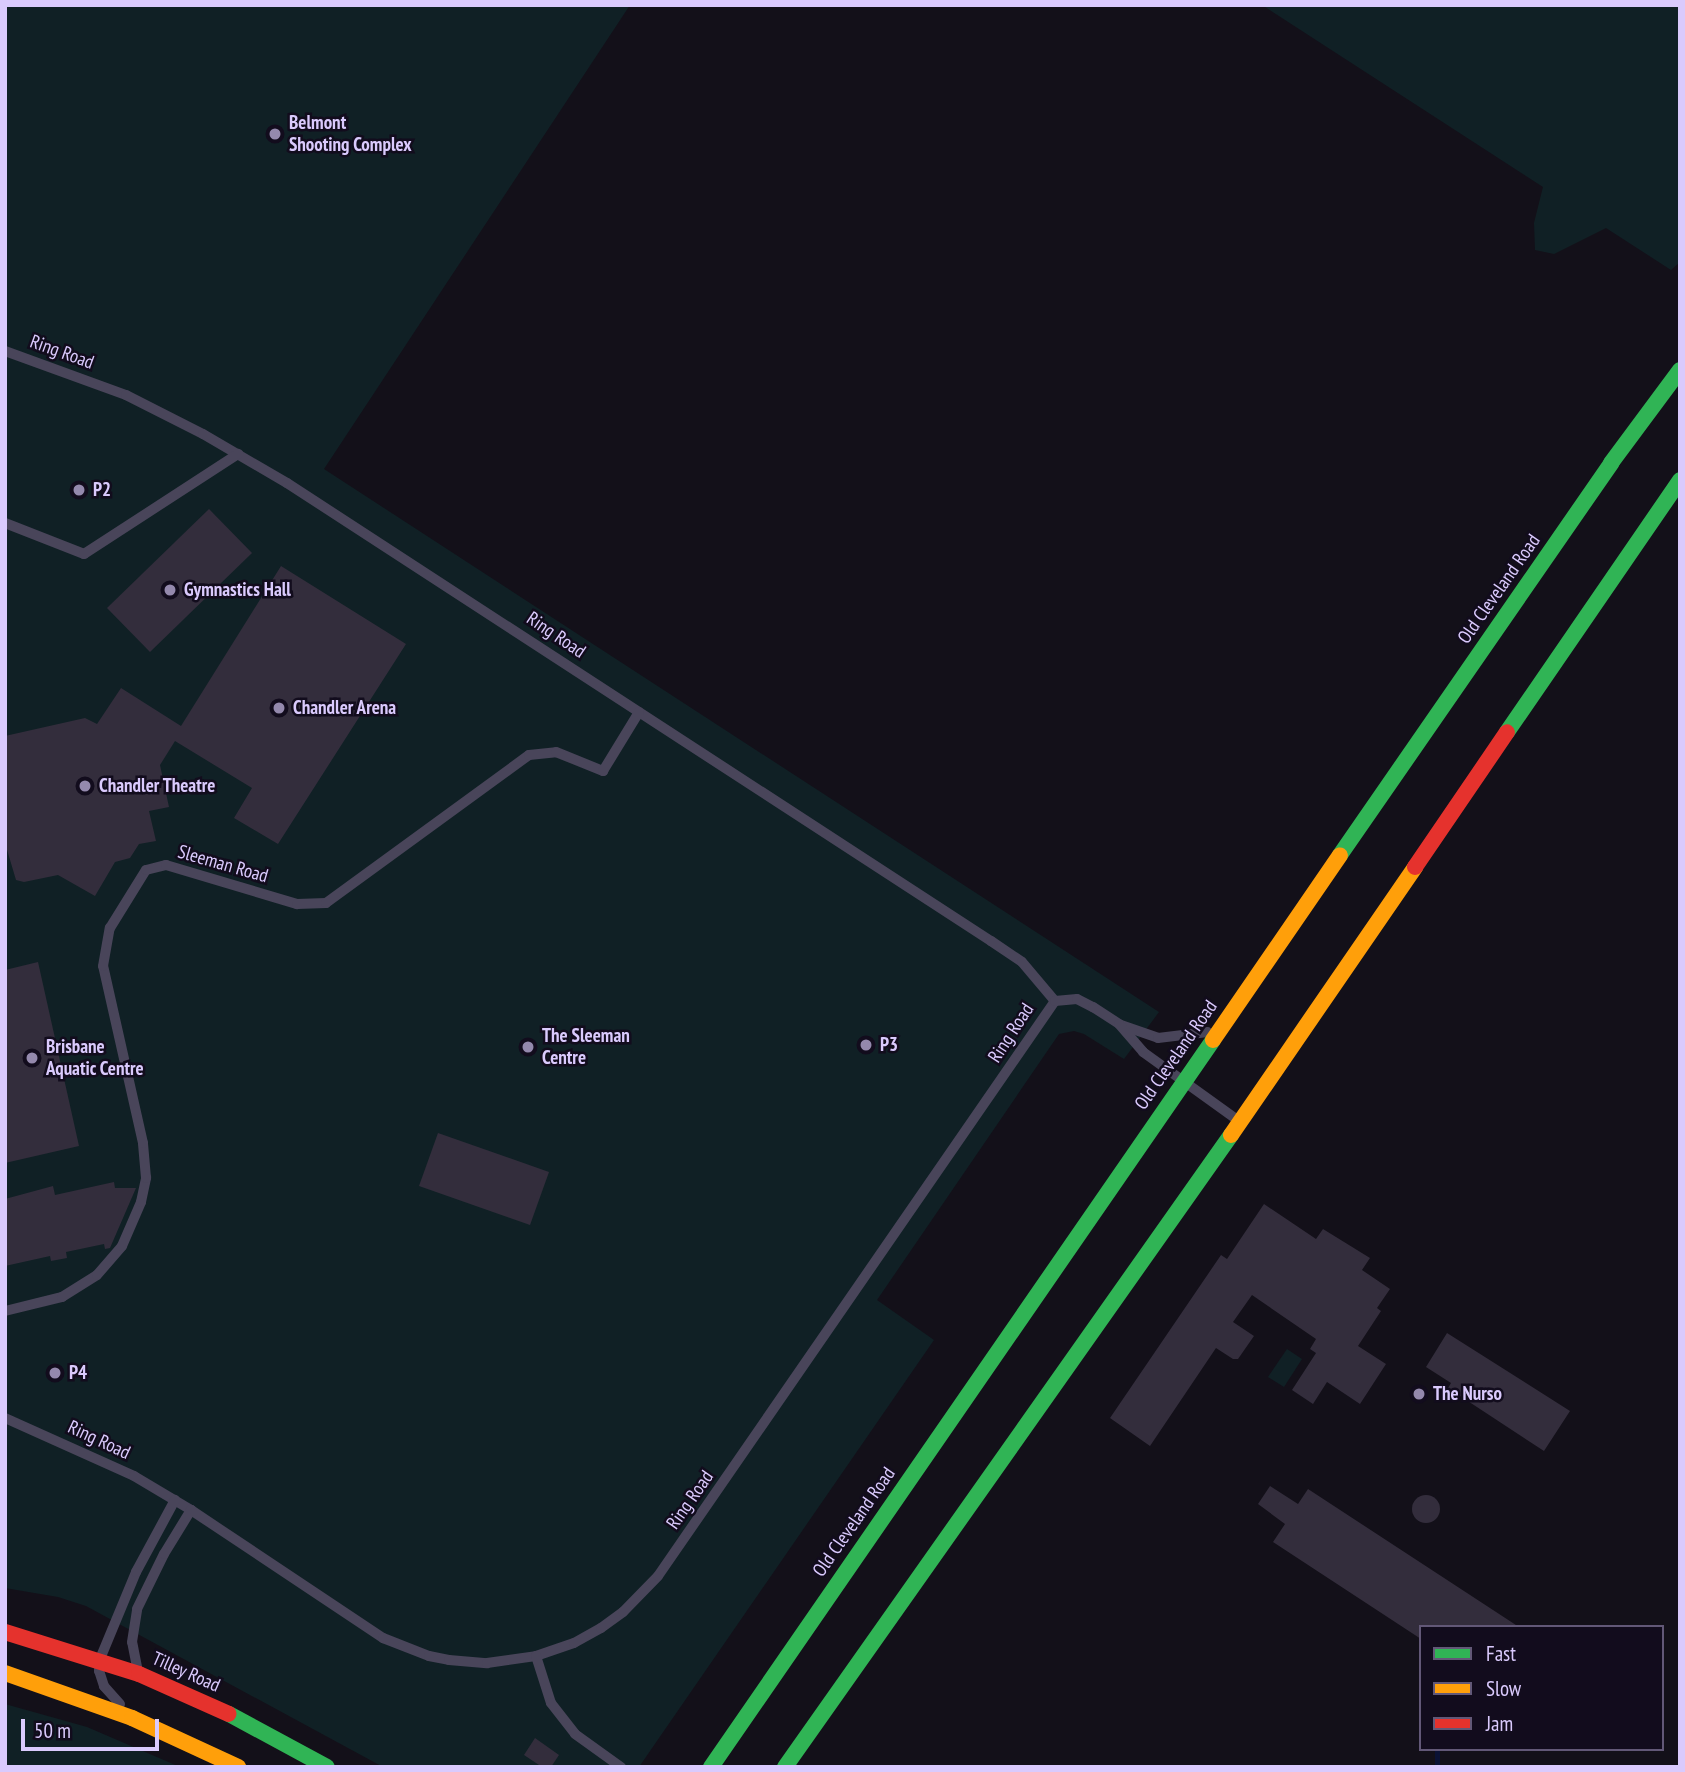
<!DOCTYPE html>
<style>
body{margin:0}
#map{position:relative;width:1685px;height:1772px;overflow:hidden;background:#131019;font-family:"PT Sans Narrow",sans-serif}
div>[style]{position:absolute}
.green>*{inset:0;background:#102025}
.stream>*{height:5px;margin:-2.5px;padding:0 2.5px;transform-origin:2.5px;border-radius:2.5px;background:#0b1235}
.building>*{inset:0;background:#332d3c}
.round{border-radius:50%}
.lane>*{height:10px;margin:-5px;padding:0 5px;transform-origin:5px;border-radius:5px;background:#49455a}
.fast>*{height:16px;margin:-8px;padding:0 8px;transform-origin:8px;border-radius:8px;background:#30b455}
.slow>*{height:16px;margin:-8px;padding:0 8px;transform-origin:8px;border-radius:8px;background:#ff9f0a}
.jam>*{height:16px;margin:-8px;padding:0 8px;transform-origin:8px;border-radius:8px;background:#e5322d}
.dots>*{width:19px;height:19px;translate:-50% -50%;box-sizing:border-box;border:4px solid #120c1d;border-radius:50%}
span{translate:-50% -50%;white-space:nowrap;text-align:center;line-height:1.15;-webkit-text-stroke:5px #120c1d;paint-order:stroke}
.poi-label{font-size:19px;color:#dacafd;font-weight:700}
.left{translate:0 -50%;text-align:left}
.street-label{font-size:19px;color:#dacafd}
.frame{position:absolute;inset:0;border:7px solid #dacafd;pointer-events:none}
.legend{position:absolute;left:1419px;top:1625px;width:245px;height:126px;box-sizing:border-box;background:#120c1d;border:2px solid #625877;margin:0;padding:9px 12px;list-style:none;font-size:21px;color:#dacafd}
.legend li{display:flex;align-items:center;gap:14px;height:35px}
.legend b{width:35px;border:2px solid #625877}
.scale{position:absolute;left:21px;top:1719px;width:138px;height:32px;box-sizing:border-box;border:4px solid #dacafd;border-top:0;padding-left:9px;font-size:21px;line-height:24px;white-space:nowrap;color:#dacafd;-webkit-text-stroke:5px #120c1d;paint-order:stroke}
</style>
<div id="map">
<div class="green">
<div style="clip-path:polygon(5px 5px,630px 5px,324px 469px,1159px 1012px,1124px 1059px,1084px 1034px,1074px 1031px,1059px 1034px,877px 1300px,934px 1340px,639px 1767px,383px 1767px,86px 1606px,58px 1597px,5px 1588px)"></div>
<div style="clip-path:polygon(1262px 5px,1680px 5px,1680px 262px,1671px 270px,1606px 228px,1554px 254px,1535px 250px,1534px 223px,1543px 187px)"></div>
<div style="clip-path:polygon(1287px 1349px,1302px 1359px,1284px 1387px,1268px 1377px)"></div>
<div style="clip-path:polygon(5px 1704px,87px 1727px,180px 1767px,5px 1767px)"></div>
</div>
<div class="stream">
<div style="left:1437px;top:1749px;width:18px;rotate:90deg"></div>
</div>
<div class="building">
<div style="clip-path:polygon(209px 509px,252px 553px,150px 652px,107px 608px)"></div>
<div style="clip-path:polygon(281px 566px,406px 644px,278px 844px,234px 818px,252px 788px,175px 741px,160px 765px,169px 807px,149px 811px,156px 841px,139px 844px,130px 858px,115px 862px,95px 896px,58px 875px,24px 882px,16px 880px,5px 843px,5px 736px,85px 718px,97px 724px,121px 688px,181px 726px)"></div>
<div style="clip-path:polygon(38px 962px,79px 1146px,5px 1163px,5px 970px)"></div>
<div style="clip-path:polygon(438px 1133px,549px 1172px,530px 1225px,419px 1186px)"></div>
<div style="clip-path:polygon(114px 1182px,115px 1188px,136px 1188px,110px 1248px,105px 1249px,104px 1244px,66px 1252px,67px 1258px,51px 1261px,50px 1256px,5px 1266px,5px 1199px,53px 1186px,55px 1195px)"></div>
<div style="clip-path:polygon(1264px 1204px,1316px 1239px,1323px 1229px,1370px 1258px,1362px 1270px,1390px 1289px,1377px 1308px,1381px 1311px,1358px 1346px,1386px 1364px,1360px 1404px,1327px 1382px,1313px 1404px,1292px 1390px,1316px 1353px,1310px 1349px,1316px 1339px,1252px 1295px,1233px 1322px,1254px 1336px,1238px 1359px,1233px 1359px,1216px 1348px,1150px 1446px,1110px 1418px,1221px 1255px,1227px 1259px)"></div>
<div style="clip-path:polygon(1447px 1333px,1570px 1411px,1544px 1451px,1448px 1388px,1451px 1383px,1426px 1367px)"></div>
<div style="clip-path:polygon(1270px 1486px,1298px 1504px,1308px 1489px,1519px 1627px,1421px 1627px,1421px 1639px,1273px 1542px,1285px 1524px,1258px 1504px)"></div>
<div class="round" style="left:1412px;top:1495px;width:28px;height:28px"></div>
<div style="clip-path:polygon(535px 1738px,559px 1755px,551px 1767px,542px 1767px,524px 1755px)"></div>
</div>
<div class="lane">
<div style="left:5px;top:351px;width:129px;rotate:20deg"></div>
<div style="left:126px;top:395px;width:86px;rotate:26.9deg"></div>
<div style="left:203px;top:434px;width:97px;rotate:30.3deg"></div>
<div style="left:287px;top:483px;width:840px;rotate:33.05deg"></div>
<div style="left:991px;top:941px;width:37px;rotate:34deg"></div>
<div style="left:1022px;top:962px;width:51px;rotate:49.8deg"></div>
<div style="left:5px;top:523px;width:85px;rotate:21.4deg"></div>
<div style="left:84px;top:554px;width:184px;rotate:-33deg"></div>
<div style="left:1121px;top:1025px;width:39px;rotate:19deg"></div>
<div style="left:1158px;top:1038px;width:50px;rotate:-6.8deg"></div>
<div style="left:5px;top:1311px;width:59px;rotate:-13.8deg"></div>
<div style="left:62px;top:1297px;width:41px;rotate:-32.2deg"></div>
<div style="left:97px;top:1275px;width:38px;rotate:-49deg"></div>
<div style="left:122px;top:1246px;width:48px;rotate:-66.6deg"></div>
<div style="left:141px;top:1202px;width:25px;rotate:-78deg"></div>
<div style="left:146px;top:1178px;width:35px;rotate:-95deg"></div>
<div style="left:143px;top:1143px;width:181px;rotate:-102.7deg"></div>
<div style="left:103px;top:966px;width:39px;rotate:-80deg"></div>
<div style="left:110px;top:928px;width:68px;rotate:-58.2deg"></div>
<div style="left:146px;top:870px;width:21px;rotate:-14deg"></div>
<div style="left:166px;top:865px;width:137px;rotate:16.6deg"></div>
<div style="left:297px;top:904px;width:29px;rotate:-2deg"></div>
<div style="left:326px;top:903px;width:251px;rotate:-36.1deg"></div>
<div style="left:529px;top:755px;width:27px;rotate:-6deg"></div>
<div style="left:556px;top:752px;width:51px;rotate:22deg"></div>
<div style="left:603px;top:771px;width:69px;rotate:-58.6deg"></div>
<div style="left:5px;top:1418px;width:141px;rotate:24.2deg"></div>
<div style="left:134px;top:1476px;width:66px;rotate:30.8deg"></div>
<div style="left:191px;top:1510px;width:231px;rotate:33.7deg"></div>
<div style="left:383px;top:1638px;width:49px;rotate:21.4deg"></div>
<div style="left:429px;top:1656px;width:20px;rotate:11deg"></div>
<div style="left:449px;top:1660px;width:38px;rotate:5deg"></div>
<div style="left:487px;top:1663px;width:49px;rotate:-8.1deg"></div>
<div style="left:536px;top:1656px;width:40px;rotate:-18.9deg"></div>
<div style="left:574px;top:1643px;width:31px;rotate:-29deg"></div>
<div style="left:601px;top:1628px;width:27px;rotate:-36deg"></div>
<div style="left:623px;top:1612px;width:50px;rotate:-45.8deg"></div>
<div style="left:658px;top:1576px;width:699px;rotate:-55.38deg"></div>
<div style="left:1055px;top:1001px;width:22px;rotate:-5deg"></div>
<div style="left:1077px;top:999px;width:18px;rotate:27deg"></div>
<div style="left:1093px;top:1007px;width:31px;rotate:33deg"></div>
<div style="left:1119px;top:1024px;width:37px;rotate:49deg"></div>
<div style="left:1143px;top:1052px;width:113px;rotate:35.7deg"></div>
<div style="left:536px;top:1656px;width:49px;rotate:72.3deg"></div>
<div style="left:551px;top:1703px;width:39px;rotate:52deg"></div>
<div style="left:575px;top:1734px;width:57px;rotate:35.7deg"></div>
<div style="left:137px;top:1667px;width:25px;rotate:-101deg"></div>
<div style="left:132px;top:1642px;width:33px;rotate:-81deg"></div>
<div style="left:137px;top:1609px;width:61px;rotate:-63.9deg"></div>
<div style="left:164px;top:1554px;width:52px;rotate:-58.5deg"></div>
<div style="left:120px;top:1704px;width:24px;rotate:-132deg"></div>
<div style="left:104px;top:1686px;width:16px;rotate:-108deg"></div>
<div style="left:99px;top:1671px;width:12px;rotate:-85deg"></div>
<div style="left:100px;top:1659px;width:94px;rotate:-67.5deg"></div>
<div style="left:136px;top:1572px;width:82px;rotate:-61.6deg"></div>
</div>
<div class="fast">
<div style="left:1507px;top:732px;width:306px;rotate:-55.5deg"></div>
<div style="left:1340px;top:855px;width:477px;rotate:-55.3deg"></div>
<div style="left:1611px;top:463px;width:116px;rotate:-53.4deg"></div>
<div style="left:229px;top:1714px;width:111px;rotate:28.4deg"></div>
<div style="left:711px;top:1767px;width:883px;rotate:-55.37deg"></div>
<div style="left:785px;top:1767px;width:774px;rotate:-54.79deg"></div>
</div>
<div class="slow">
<div style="left:1213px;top:1040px;width:224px;rotate:-55.5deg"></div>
<div style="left:1231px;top:1135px;width:325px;rotate:-55.5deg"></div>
<div style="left:5px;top:1673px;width:135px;rotate:19.5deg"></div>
<div style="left:132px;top:1718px;width:117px;rotate:24.8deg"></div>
</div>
<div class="jam">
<div style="left:1415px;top:867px;width:163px;rotate:-55.7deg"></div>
<div style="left:5px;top:1632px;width:140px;rotate:17.4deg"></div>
<div style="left:139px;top:1674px;width:98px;rotate:24deg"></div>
</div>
<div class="dots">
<div style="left:275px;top:134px;background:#9489ad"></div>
<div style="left:79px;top:490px;background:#9489ad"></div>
<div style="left:170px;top:590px;background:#9489ad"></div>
<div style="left:279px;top:708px;background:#9489ad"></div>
<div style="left:85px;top:786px;background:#9489ad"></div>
<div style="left:866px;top:1045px;background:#9489ad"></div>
<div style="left:528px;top:1047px;background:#9489ad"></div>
<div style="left:32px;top:1058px;background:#9489ad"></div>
<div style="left:55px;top:1373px;background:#9489ad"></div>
<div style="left:1419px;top:1394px;background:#9489ad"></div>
</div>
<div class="poi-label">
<span class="left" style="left:289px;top:134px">Belmont<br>Shooting Complex</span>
<span class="left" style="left:93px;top:490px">P2</span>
<span class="left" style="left:184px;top:590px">Gymnastics Hall</span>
<span class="left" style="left:293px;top:708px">Chandler Arena</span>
<span class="left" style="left:99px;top:786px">Chandler Theatre</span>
<span class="left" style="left:542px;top:1047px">The Sleeman<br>Centre</span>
<span class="left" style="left:880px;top:1045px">P3</span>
<span class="left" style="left:46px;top:1058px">Brisbane<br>Aquatic Centre</span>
<span class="left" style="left:69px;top:1373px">P4</span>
<span class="left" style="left:1433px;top:1394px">The Nurso</span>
</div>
<div class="street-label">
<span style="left:62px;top:352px;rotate:20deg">Ring Road</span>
<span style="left:1499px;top:589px;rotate:-55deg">Old Cleveland Road</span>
<span style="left:556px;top:635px;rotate:34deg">Ring Road</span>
<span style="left:223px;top:864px;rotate:16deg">Sleeman Road</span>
<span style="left:1011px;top:1033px;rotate:-57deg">Ring Road</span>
<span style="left:1176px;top:1055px;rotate:-55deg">Old Cleveland Road</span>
<span style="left:99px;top:1440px;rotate:25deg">Ring Road</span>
<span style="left:690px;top:1500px;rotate:-55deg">Ring Road</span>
<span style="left:854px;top:1522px;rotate:-55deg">Old Cleveland Road</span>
<span style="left:186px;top:1672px;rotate:24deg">Tilley Road</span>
</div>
<div class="frame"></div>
<ul class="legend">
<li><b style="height:9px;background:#30b455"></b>Fast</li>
<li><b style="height:9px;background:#ff9f0a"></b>Slow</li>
<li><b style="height:9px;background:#e5322d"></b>Jam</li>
</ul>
<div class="scale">50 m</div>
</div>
